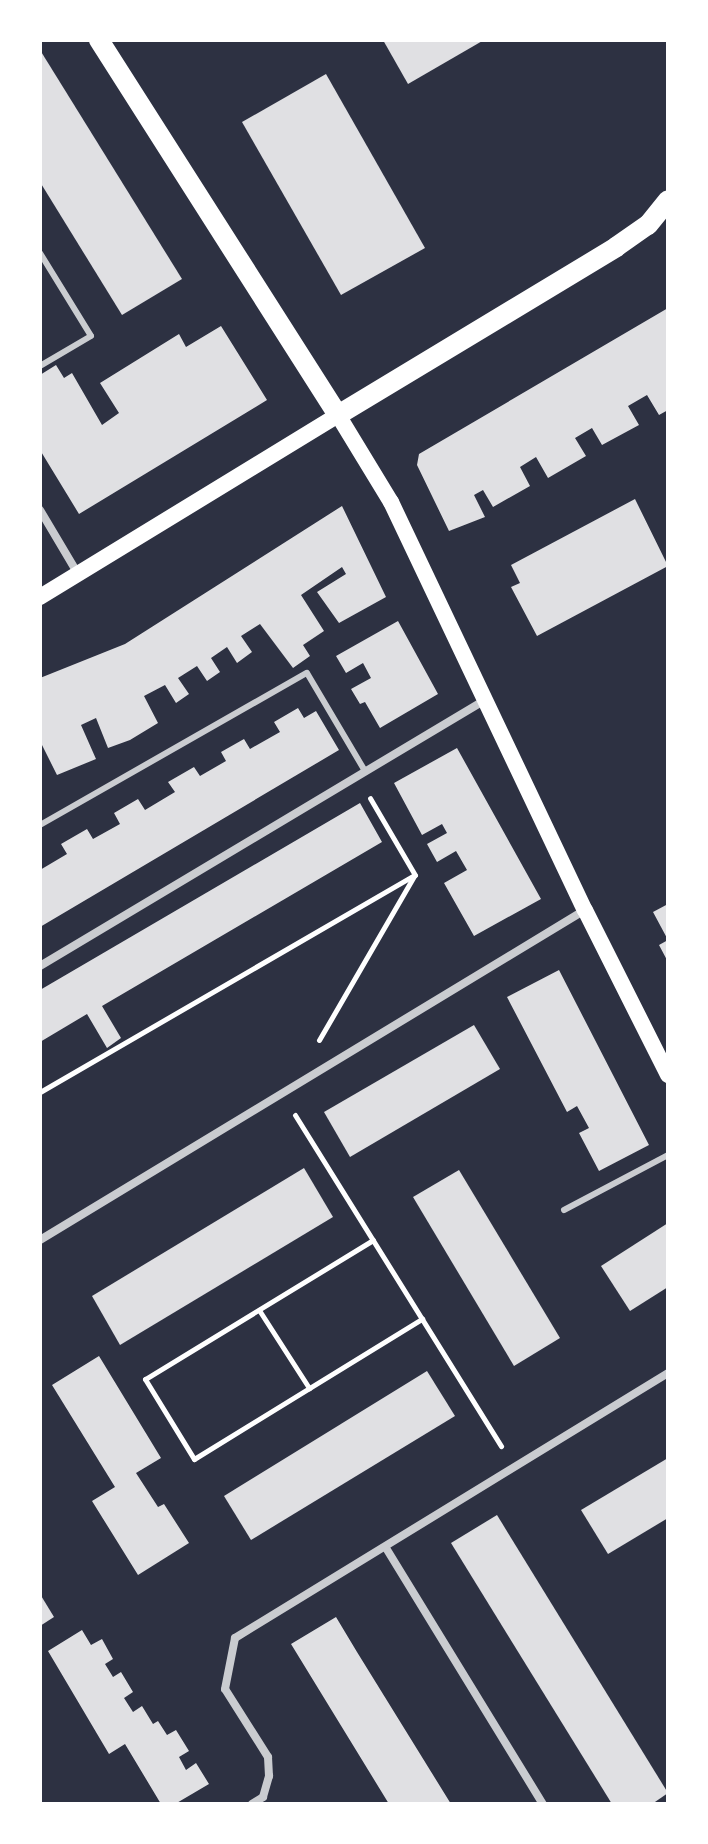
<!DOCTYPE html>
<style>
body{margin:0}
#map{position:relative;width:708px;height:1844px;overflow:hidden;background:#2d3142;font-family:Jost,sans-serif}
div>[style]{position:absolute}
.building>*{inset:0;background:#e0e0e3}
.path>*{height:5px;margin:-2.5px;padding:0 2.5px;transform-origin:2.5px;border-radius:2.5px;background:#fff}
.service>*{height:6px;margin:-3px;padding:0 3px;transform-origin:3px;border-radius:3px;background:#caccd0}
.minor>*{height:8px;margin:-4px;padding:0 4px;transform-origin:4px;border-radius:4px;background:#caccd0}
.secondary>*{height:16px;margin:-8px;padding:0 8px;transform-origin:8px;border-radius:8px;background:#fff}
.primary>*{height:20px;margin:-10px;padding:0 10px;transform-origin:10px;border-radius:10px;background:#fff}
span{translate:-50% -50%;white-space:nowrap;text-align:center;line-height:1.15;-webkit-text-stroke:6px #fff;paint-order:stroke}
.frame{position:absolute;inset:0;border:42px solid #fff;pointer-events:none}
</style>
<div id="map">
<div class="building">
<div style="clip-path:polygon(383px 40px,484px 40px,408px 84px)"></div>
<div style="clip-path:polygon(40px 50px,182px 279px,122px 315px,40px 182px)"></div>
<div style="clip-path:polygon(326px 74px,425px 248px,341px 295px,242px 122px)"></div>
<div style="clip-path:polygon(668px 308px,668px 410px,659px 415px,647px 395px,628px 406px,639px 425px,602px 445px,592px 428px,575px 438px,586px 456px,548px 478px,536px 457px,520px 467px,530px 486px,493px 507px,483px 490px,474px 495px,485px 517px,449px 531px,417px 465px,419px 454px)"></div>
<div style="clip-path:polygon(221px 326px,267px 400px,79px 514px,40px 450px,40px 375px,56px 365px,64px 378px,72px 373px,102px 425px,119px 413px,100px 383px,179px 334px,186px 347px)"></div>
<div style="clip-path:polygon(635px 499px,668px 566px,537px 636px,511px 587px,520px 583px,511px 565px)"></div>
<div style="clip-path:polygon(342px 506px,386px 597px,339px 623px,317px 592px,346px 574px,342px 567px,301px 595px,324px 631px,303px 645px,310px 656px,293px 668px,260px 624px,241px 636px,252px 652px,237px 663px,227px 647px,211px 658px,220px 672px,207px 681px,197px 666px,178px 678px,189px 694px,176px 703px,165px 685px,144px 696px,158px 723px,130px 740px,108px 748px,96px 718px,81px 725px,96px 759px,57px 775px,40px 741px,40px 678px,125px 644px)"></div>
<div style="clip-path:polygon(398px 621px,438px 694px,380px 728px,365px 702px,360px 704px,351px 689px,371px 678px,363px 663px,346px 673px,336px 656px)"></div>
<div style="clip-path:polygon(298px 708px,304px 718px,316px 711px,339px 750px,40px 927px,40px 870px,67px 854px,61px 844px,87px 829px,93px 839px,120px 824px,114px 813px,138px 799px,145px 810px,175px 792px,168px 782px,194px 767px,200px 776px,226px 761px,221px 752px,244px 739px,250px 749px,280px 732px,274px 722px)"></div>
<div style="clip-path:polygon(457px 748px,541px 899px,474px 936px,444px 883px,467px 870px,456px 851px,437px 862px,427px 844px,447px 833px,442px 824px,422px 835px,394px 783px)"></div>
<div style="clip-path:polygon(360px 803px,382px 842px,102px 1006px,121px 1038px,107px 1048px,87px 1014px,40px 1042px,40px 990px)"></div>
<div style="clip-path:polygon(668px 904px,668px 962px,659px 945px,668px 940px,653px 912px)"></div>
<div style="clip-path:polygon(559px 970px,649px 1145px,599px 1171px,579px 1133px,589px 1128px,577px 1106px,567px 1112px,507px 997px)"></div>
<div style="clip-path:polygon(474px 1025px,500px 1069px,350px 1157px,324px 1112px)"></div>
<div style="clip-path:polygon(304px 1168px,333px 1217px,120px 1345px,92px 1296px)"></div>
<div style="clip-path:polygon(459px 1170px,560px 1338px,514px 1366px,413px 1197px)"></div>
<div style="clip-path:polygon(668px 1223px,668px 1287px,630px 1311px,601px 1266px)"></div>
<div style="clip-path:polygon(99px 1356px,161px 1458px,136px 1473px,158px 1507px,164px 1504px,189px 1543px,138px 1575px,92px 1501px,115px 1487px,52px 1385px)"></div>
<div style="clip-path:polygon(427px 1371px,455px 1416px,251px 1540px,224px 1496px)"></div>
<div style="clip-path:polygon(668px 1458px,668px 1518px,608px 1554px,581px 1510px)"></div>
<div style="clip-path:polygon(497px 1515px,668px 1793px,652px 1804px,612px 1804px,451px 1543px)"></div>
<div style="clip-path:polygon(40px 1594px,54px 1617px,40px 1626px)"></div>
<div style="clip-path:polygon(336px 1617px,357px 1652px,451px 1804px,389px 1804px,291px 1644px)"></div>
<div style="clip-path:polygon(82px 1630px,91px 1645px,102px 1639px,113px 1659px,105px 1664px,113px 1677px,121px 1672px,133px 1692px,124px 1698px,133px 1712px,142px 1706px,153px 1724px,158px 1721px,167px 1735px,176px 1730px,189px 1751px,179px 1757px,186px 1770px,196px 1763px,209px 1784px,175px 1804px,161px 1804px,125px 1744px,109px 1754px,48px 1651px)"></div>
</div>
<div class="path">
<div style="left:319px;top:1040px;width:190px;rotate:-59.9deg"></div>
<div style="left:40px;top:1092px;width:433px;rotate:-30.1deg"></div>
<div style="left:415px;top:875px;width:89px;rotate:-120.3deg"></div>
<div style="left:295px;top:1115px;width:390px;rotate:58.1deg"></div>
<div style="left:373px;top:1240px;width:267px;rotate:148.6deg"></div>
<div style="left:145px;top:1379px;width:94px;rotate:58.5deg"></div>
<div style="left:194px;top:1459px;width:268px;rotate:-31.6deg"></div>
<div style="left:259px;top:1310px;width:93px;rotate:57.3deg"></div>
</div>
<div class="service">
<div style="left:40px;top:253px;width:97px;rotate:58.4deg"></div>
<div style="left:91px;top:336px;width:59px;rotate:149.5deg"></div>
<div style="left:40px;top:825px;width:307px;rotate:-29.7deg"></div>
<div style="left:307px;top:673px;width:114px;rotate:59.4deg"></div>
<div style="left:564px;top:1210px;width:118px;rotate:-27.9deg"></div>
</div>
<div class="minor">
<div style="left:40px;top:510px;width:74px;rotate:59.3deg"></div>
<div style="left:40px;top:966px;width:518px;rotate:-30.87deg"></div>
<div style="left:40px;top:1240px;width:637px;rotate:-31.2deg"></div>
<div style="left:386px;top:1548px;width:300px;rotate:58.5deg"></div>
<div style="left:252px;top:1804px;width:13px;rotate:-32deg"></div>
<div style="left:263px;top:1797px;width:22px;rotate:-74deg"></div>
<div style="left:269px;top:1776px;width:19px;rotate:-93deg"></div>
<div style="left:268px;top:1757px;width:80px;rotate:-122.3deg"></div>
<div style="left:225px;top:1689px;width:52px;rotate:-78.9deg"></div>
<div style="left:235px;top:1638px;width:508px;rotate:-31.47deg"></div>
</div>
<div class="secondary">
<div style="left:40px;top:597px;width:349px;rotate:-31.4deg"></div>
<div style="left:338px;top:415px;width:102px;rotate:58.7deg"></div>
<div style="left:391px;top:502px;width:452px;rotate:64.6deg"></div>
<div style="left:585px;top:910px;width:185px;rotate:63.3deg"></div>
</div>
<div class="primary">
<div style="left:99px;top:40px;width:445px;rotate:57.5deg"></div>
<div style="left:338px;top:415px;width:325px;rotate:-31.1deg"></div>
<div style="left:616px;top:247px;width:39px;rotate:-35deg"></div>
<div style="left:648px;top:225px;width:32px;rotate:-51deg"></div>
</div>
<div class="frame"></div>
</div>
